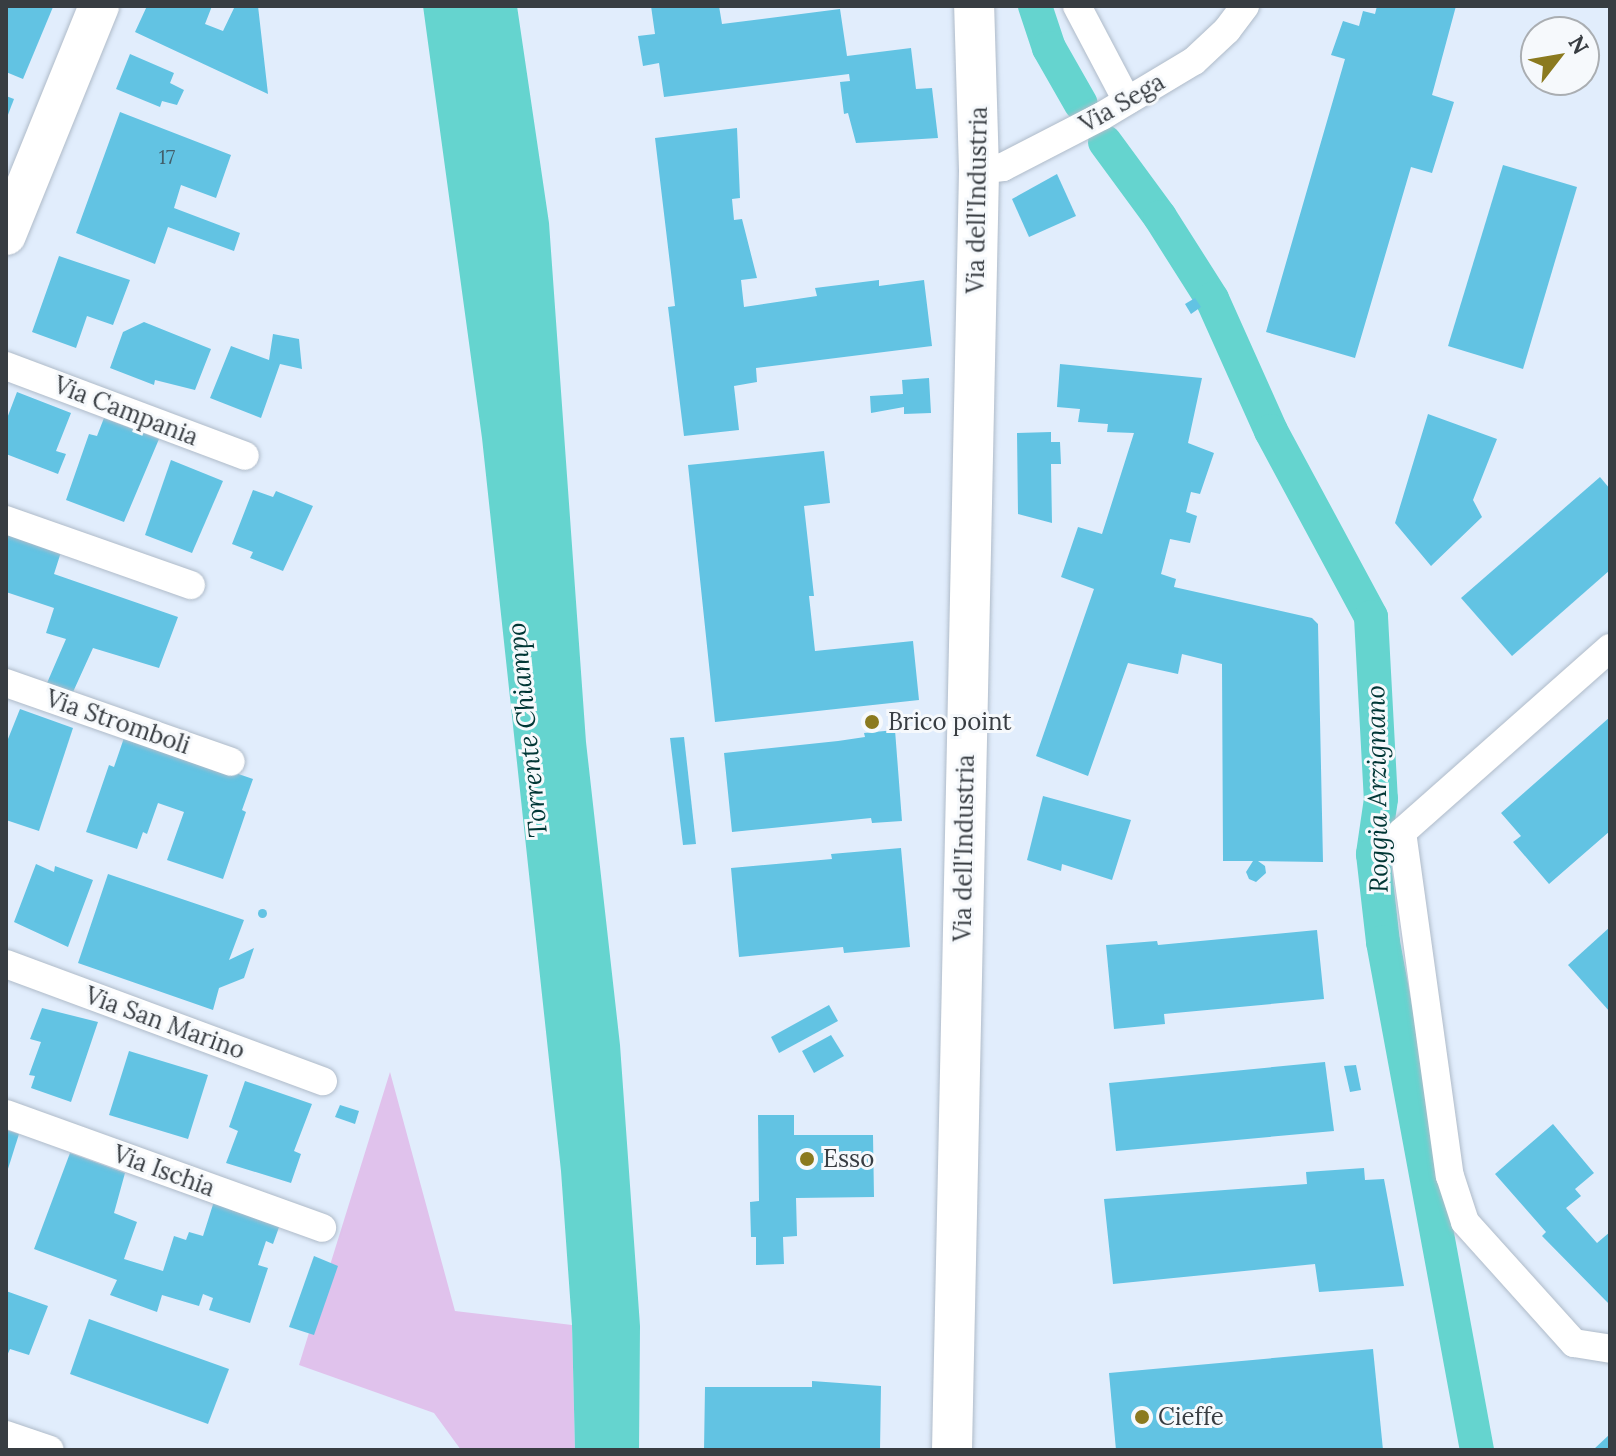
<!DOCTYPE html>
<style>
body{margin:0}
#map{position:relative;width:1616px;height:1456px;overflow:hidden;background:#e1edfc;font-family:Lora,serif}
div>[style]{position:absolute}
.green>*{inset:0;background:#e0c2ec}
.water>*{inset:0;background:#65d4cf}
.canal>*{height:34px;margin:-17px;padding:0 17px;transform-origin:17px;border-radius:17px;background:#65d4cf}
.building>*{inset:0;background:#62c3e3}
.round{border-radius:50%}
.roads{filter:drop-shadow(0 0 2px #afbbc9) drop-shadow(0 0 2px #afbbc9)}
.minor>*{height:28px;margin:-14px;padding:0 14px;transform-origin:14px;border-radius:14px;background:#fff}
.secondary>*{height:40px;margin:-20px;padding:0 20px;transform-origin:20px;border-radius:20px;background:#fff}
.dots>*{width:22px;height:22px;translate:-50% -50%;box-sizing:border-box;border:4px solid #f6f9fc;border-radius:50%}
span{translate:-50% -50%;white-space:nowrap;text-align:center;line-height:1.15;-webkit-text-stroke:6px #f6f9fc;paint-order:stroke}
.number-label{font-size:20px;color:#425e6a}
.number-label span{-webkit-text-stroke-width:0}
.street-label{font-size:24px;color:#383d42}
.poi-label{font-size:24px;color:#383d42}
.left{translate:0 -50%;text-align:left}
.water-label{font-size:26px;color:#003635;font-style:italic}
.frame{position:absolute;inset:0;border:8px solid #383d42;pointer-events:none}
.north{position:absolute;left:1520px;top:16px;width:80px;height:80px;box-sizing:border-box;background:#f6f9fc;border:2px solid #aaaeb2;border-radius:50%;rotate:59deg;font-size:22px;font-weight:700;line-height:32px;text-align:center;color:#383d42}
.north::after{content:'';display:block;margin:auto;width:28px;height:36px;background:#8b7a1f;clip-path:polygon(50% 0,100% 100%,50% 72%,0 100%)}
</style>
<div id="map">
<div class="green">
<div style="clip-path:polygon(390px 1072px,455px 1311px,572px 1325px,575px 1450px,461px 1450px,434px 1413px,299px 1365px)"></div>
</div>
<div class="water">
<div style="clip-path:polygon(423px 6px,517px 6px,549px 223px,586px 742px,620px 1045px,640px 1326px,639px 1450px,575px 1450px,572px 1325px,561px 1171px,482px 438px)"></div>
</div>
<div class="canal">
<div style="left:1035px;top:6px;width:44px;rotate:71.6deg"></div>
<div style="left:1049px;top:48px;width:64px;rotate:60.3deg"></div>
<div style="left:1105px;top:142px;width:93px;rotate:53.7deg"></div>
<div style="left:1160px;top:217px;width:97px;rotate:57.6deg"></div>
<div style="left:1212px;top:299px;width:145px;rotate:65.9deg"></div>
<div style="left:1271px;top:431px;width:211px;rotate:61.7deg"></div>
<div style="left:1371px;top:617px;width:182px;rotate:86.9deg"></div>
<div style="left:1381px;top:799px;width:56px;rotate:98.3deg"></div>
<div style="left:1373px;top:854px;width:89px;rotate:83.5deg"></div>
<div style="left:1383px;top:942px;width:517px;rotate:79.52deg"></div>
</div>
<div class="building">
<div style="clip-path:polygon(6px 6px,53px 7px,23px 79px,6px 72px)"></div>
<div style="clip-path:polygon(147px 6px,212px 6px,205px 24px,223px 31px,235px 6px,258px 6px,268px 94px,135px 32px)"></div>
<div style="clip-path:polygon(651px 6px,719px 6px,722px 24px,840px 9px,847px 56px,911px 48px,916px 89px,932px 88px,938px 138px,856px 143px,848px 113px,844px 114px,840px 82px,850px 81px,849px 74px,664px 97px,659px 63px,643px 66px,638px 36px,655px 34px)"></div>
<div style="clip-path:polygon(1377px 6px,1456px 6px,1432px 95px,1454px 102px,1432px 173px,1411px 167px,1355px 358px,1266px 332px,1345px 59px,1331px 55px,1343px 21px,1359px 26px,1363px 11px,1375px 14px)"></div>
<div style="clip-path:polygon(130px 54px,174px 73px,170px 83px,184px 90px,177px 105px,162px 101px,160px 107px,116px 89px)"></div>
<div style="clip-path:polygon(6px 96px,14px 99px,6px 120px)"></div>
<div style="clip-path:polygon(120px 112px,231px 155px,216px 198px,181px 185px,174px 208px,240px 233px,234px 251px,168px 227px,155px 264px,76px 233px)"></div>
<div style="clip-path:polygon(737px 128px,740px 198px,732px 199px,734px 220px,742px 219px,757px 278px,741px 280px,744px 307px,817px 296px,815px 288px,879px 280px,879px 286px,924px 280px,932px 346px,756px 368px,757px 382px,734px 386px,739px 430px,684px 436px,668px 307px,675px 306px,655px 138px)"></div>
<div style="clip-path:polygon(1503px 165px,1577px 187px,1523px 369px,1448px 346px)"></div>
<div style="clip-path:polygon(1057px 174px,1076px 216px,1029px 237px,1012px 199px)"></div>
<div style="clip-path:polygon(59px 256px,130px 280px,113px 325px,87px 316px,76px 348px,32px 332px)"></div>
<div style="clip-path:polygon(1195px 298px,1201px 307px,1191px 314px,1185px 304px)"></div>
<div style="clip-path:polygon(144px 322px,211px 349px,195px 390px,155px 380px,154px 385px,110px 368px,123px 332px)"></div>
<div style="clip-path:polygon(273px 334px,299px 339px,302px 369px,280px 364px,261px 418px,210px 398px,231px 346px,269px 360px)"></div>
<div style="clip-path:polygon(1060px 364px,1202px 378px,1188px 443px,1214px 453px,1200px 494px,1191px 492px,1186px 512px,1197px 516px,1190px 543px,1170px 539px,1161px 574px,1176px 579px,1174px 587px,1312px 618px,1318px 624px,1323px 862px,1258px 861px,1265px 866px,1266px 873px,1256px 882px,1249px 879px,1246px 872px,1253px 861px,1223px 861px,1222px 664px,1182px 654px,1178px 674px,1128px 663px,1088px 776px,1036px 756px,1094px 589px,1061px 577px,1078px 527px,1102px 534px,1134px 433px,1107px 432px,1108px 424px,1078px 422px,1080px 409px,1057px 407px)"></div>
<div style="clip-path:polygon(929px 378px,931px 413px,904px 414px,904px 407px,871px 413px,870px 396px,903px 394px,902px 380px)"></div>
<div style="clip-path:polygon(17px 392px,71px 413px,56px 451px,66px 454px,58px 474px,6px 454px,6px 421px)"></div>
<div style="clip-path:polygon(1428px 414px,1497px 439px,1473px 500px,1482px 517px,1431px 566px,1395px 523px)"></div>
<div style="clip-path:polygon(104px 418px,159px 439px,124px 522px,66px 500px,89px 434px,97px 436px)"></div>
<div style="clip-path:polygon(1051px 432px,1051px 442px,1060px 442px,1061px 464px,1051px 464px,1052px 523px,1018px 514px,1017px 433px)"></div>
<div style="clip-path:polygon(824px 451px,830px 503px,804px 506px,814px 596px,809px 596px,815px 651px,913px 641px,919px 700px,715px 722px,688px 465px)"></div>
<div style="clip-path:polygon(171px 460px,223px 481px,192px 553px,145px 535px)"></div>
<div style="clip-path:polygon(1600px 477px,1610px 489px,1610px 570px,1512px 656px,1461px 598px)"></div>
<div style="clip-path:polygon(253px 490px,273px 497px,276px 491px,313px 506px,283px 571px,250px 558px,253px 552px,232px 544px)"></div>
<div style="clip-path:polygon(6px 533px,61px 552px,54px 574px,178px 617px,159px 668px,93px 648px,73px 692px,47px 683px,66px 639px,46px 633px,54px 608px,6px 592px)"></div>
<div style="clip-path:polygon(20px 709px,73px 728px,39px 831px,6px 820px,6px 744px)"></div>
<div style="clip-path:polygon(1610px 717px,1610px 831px,1549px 884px,1513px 842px,1521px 836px,1501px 813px)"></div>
<div style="clip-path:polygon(895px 730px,902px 821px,872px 823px,871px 818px,732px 832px,724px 753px,838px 741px,865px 737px,864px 733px)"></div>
<div style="clip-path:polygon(125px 735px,253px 779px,242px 810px,246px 812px,223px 879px,167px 860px,184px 812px,158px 803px,147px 834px,143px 832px,137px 849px,86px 832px,109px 765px,114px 767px)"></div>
<div style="clip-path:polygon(684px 737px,696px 844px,683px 845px,670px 738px)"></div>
<div style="clip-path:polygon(1043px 796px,1131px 820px,1112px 880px,1062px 864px,1061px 871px,1027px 860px)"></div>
<div style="clip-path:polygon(901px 848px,910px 947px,844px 953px,843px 947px,739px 957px,731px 868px,832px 859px,831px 854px)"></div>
<div style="clip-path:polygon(36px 864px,54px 872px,55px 866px,93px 880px,68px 947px,14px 922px)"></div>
<div style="clip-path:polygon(108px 874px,244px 920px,229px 960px,254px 948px,244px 978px,219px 988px,213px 1010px,78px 963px)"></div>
<div class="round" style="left:257.5px;top:908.5px;width:9px;height:9px"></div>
<div style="clip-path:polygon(1610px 927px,1610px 1012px,1568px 965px)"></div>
<div style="clip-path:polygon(1317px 930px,1324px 999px,1164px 1014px,1165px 1024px,1114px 1029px,1106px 945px,1157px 941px,1158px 945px)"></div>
<div style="clip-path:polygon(829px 1005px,838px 1021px,779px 1053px,771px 1037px)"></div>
<div style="clip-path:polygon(42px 1008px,98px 1022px,71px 1102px,31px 1088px,35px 1076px,29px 1075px,41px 1042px,30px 1039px)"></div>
<div style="clip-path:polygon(831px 1035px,844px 1056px,814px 1073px,802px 1051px)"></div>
<div style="clip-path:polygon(129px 1051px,208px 1075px,188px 1139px,109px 1115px)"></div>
<div style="clip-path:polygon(1325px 1062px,1334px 1131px,1116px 1151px,1109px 1083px)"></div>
<div style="clip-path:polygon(1356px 1065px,1361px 1090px,1350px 1092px,1344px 1066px)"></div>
<div style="clip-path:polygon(245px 1081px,312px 1104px,294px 1151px,301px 1154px,291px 1183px,226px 1163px,238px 1131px,229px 1127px)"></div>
<div style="clip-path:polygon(340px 1105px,359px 1111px,355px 1124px,335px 1117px)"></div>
<div style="clip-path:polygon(758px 1115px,794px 1115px,794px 1135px,873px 1135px,874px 1197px,796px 1198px,797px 1236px,783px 1237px,784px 1264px,756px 1265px,756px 1237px,751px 1237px,750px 1202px,759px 1201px)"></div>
<div style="clip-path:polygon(1553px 1124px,1594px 1173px,1575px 1189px,1581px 1196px,1566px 1208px,1597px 1243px,1610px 1232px,1610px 1305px,1542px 1236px,1546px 1232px,1495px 1174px)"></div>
<div style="clip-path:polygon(6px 1130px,19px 1134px,7px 1172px,6px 1172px)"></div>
<div style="clip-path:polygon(70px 1153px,125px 1173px,114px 1213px,137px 1222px,124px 1259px,163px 1271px,174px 1236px,186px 1240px,189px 1232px,203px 1236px,216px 1195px,283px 1216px,273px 1244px,266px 1241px,258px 1265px,268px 1268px,250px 1323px,209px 1310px,213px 1298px,203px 1294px,199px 1306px,162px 1295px,157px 1312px,110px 1295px,117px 1280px,34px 1249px)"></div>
<div style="clip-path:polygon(1364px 1168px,1365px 1180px,1384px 1179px,1404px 1286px,1319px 1292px,1315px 1264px,1113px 1284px,1104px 1199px,1307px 1184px,1306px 1172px)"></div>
<div style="clip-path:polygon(314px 1256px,338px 1266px,314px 1335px,289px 1327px)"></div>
<div style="clip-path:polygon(6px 1291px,48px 1306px,29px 1355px,10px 1349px,6px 1358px)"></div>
<div style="clip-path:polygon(89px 1319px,229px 1369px,208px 1424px,70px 1374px)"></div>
<div style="clip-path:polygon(1373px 1349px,1383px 1450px,1116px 1450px,1109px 1373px)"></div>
<div style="clip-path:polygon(812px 1381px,881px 1386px,880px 1450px,704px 1450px,705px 1387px,812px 1387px)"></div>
<div style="clip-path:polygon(1610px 1434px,1610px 1450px,1593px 1450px)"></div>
</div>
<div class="roads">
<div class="minor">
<div style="left:1077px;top:6px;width:107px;rotate:62.2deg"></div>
<div style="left:979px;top:170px;width:24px;rotate:-7deg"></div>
<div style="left:1003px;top:167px;width:111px;rotate:-27.3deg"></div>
<div style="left:1102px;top:116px;width:107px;rotate:-30.9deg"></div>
<div style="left:1194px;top:61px;width:45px;rotate:-43.2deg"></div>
<div style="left:1227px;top:30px;width:30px;rotate:-53deg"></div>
<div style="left:6px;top:366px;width:255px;rotate:20.6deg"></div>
<div style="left:6px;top:520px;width:196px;rotate:19.4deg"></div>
<div style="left:1610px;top:648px;width:278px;rotate:138.5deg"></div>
<div style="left:1402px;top:832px;width:347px;rotate:82.1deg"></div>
<div style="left:1450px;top:1176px;width:48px;rotate:71.9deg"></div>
<div style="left:1465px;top:1222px;width:163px;rotate:48deg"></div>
<div style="left:1574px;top:1343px;width:36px;rotate:9deg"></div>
<div style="left:6px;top:683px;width:238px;rotate:19.3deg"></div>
<div style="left:6px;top:964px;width:338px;rotate:20.3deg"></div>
<div style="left:6px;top:1114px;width:336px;rotate:19.8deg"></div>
<div style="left:6px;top:1435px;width:46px;rotate:18.8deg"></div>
</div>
<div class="secondary">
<div style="left:6px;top:235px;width:247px;rotate:-67.9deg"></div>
<div style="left:952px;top:1450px;width:1280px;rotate:-88.79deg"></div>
<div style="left:979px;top:170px;width:164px;rotate:-91.7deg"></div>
</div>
</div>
<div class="dots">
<div style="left:872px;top:722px;background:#8b7a1f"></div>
<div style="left:807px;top:1159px;background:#8b7a1f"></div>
<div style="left:1142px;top:1417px;background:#8b7a1f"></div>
</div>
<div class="number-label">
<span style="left:167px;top:156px">17</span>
</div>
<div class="street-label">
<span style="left:1122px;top:103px;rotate:-30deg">Via Sega</span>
<span style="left:977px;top:200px;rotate:-89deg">Via dell'Industria</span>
<span style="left:126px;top:411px;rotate:21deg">Via Campania</span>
<span style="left:118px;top:722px;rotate:19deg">Via Stromboli</span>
<span style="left:964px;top:848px;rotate:-89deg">Via dell'Industria</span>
<span style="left:165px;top:1023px;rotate:20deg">Via San Marino</span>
<span style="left:164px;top:1171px;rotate:20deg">Via Ischia</span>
</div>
<div class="poi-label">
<span class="left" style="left:888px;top:722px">Brico point</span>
<span class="left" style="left:823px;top:1159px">Esso</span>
<span class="left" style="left:1158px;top:1417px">Cieffe</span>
</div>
<div class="water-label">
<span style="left:527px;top:730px;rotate:-96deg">Torrente Chiampo</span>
<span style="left:1377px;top:789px;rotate:-91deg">Roggia Arzignano</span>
</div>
<div class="frame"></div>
<div class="north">N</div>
</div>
